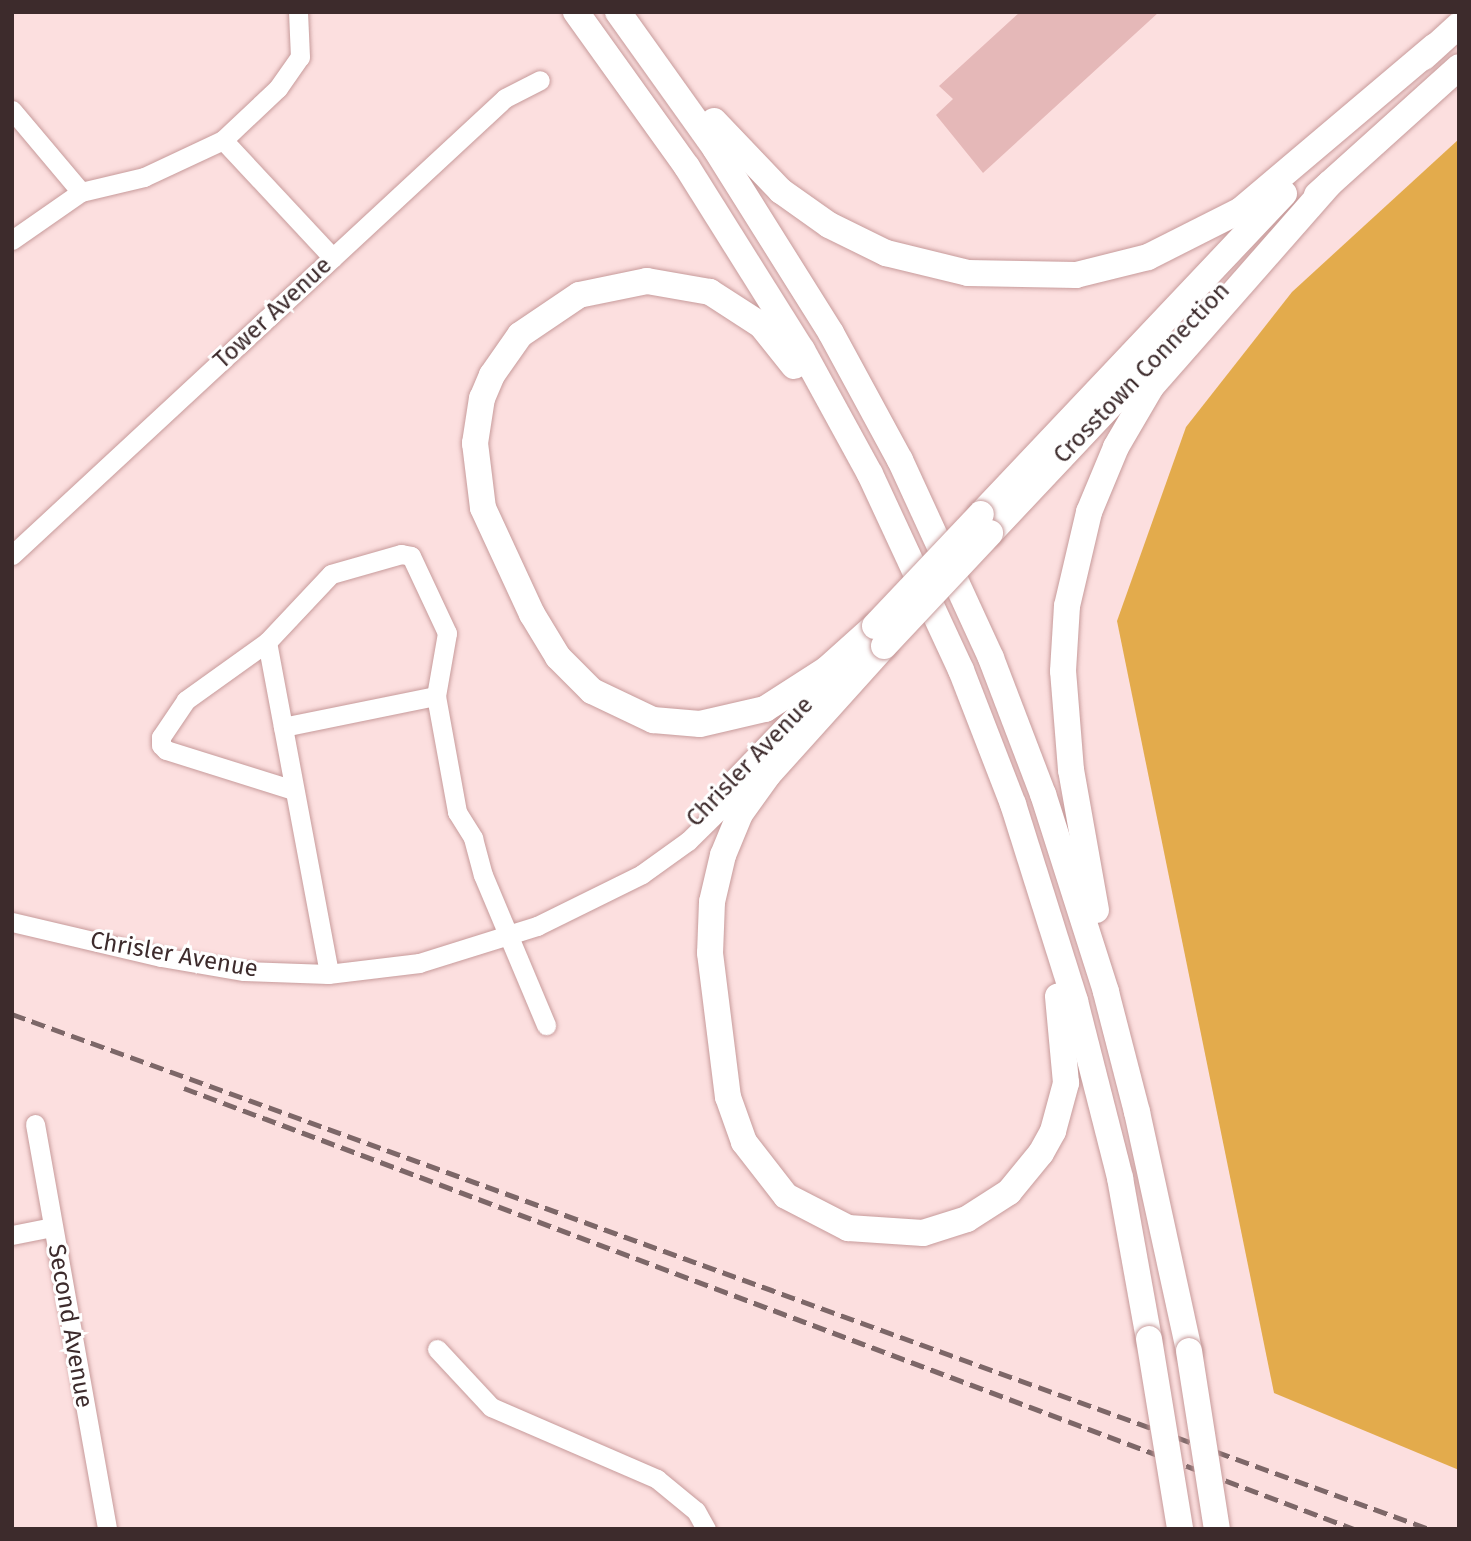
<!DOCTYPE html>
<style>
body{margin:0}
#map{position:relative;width:1471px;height:1541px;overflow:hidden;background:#fcdfdf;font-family:"Fira Sans",sans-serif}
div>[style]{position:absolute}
.green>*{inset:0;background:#e3ab4c}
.building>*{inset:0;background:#e5b8b8}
.roads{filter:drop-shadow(0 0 2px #c79b9b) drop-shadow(0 0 2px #c79b9b)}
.minor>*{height:19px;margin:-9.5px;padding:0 9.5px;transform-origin:9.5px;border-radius:9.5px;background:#fff}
.highway>*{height:26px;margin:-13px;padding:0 13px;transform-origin:13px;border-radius:13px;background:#fff}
.rail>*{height:4.5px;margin-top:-2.25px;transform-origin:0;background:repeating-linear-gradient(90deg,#7d6768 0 14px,transparent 0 21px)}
.bridges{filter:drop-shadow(0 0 2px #c79b9b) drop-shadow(0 0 2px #c79b9b)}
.highway-bridge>*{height:26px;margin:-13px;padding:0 13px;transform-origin:13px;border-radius:13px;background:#fff}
span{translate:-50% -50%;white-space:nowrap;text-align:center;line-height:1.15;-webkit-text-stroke:6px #fff;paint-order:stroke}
.street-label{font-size:24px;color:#3d2b2c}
.frame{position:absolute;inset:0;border:14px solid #3d2b2c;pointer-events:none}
</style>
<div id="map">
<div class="green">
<div style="clip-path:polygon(1459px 139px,1459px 1470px,1274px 1393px,1117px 621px,1186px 427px,1292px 292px)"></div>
</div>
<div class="building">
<div style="clip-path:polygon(1020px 12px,1159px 12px,983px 173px,936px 115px,953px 99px,939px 86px)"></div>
</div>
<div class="roads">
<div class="minor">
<div style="left:12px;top:110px;width:107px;rotate:49.9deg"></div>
<div style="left:223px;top:140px;width:161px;rotate:47deg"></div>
<div style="left:12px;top:240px;width:84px;rotate:-34.8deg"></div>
<div style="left:81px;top:192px;width:65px;rotate:-13.4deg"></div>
<div style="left:144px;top:177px;width:87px;rotate:-25.1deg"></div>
<div style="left:223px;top:140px;width:76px;rotate:-43.4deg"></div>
<div style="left:278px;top:88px;width:38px;rotate:-55deg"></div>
<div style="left:300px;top:57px;width:45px;rotate:-92.5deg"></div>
<div style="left:12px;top:555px;width:672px;rotate:-42.83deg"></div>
<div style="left:505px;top:98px;width:39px;rotate:-27deg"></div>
<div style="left:267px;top:642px;width:100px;rotate:144.4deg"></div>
<div style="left:186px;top:700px;width:45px;rotate:124deg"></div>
<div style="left:161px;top:737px;width:8px;rotate:90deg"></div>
<div style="left:161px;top:745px;width:7px;rotate:45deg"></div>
<div style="left:166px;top:750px;width:134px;rotate:17.4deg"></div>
<div style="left:283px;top:727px;width:156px;rotate:-11.5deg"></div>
<div style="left:734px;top:778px;width:149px;rotate:-46.1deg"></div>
<div style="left:12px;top:922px;width:153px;rotate:13.2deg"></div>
<div style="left:161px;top:957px;width:84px;rotate:9.6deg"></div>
<div style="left:244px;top:971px;width:84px;rotate:2deg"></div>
<div style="left:328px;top:974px;width:92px;rotate:-6.9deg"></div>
<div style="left:419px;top:963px;width:124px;rotate:-17.4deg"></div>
<div style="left:537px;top:926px;width:117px;rotate:-26.3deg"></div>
<div style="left:642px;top:874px;width:57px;rotate:-35.7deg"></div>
<div style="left:688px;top:841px;width:98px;rotate:-44.6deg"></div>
<div style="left:329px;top:973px;width:337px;rotate:-100.6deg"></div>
<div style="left:267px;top:642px;width:93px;rotate:-46.7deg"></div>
<div style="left:331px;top:574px;width:73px;rotate:-15.9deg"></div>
<div style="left:401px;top:554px;width:10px;rotate:11deg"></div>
<div style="left:411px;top:556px;width:85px;rotate:64.9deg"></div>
<div style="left:447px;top:633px;width:64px;rotate:99.9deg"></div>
<div style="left:436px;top:696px;width:118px;rotate:79.7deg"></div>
<div style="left:457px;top:812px;width:31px;rotate:58deg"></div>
<div style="left:473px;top:838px;width:38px;rotate:75deg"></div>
<div style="left:483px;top:875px;width:163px;rotate:67.2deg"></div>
<div style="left:35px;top:1124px;width:411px;rotate:79.9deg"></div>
<div style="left:12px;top:1235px;width:41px;rotate:-11.3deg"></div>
<div style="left:437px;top:1349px;width:79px;rotate:47deg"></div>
<div style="left:491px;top:1407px;width:181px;rotate:23.4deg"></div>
<div style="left:657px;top:1479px;width:50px;rotate:39.4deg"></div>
<div style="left:696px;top:1511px;width:21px;rotate:61deg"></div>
</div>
<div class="highway">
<div style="left:576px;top:12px;width:191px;rotate:54.4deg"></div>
<div style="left:687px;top:167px;width:216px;rotate:57.9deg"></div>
<div style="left:802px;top:350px;width:141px;rotate:61.3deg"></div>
<div style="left:870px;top:474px;width:216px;rotate:65.1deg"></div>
<div style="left:961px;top:670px;width:144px;rotate:68.8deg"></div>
<div style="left:1013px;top:804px;width:207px;rotate:72.5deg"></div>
<div style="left:1075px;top:1001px;width:183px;rotate:75.7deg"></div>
<div style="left:1120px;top:1178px;width:164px;rotate:79.8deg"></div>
<div style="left:618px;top:12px;width:167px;rotate:54.5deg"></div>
<div style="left:715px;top:148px;width:218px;rotate:57.9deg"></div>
<div style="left:831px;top:333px;width:145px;rotate:61.5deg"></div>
<div style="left:900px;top:460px;width:218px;rotate:65.3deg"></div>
<div style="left:991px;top:658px;width:146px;rotate:69.1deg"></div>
<div style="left:1043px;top:794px;width:208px;rotate:72.3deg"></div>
<div style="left:1106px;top:992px;width:124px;rotate:75.5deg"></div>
<div style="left:1137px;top:1112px;width:245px;rotate:77.7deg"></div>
<div style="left:1424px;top:57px;width:47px;rotate:-42.4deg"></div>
<div style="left:714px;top:121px;width:97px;rotate:46.3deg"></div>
<div style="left:781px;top:191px;width:59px;rotate:35.3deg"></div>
<div style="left:829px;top:225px;width:64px;rotate:26.2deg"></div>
<div style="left:886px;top:253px;width:84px;rotate:13.7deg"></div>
<div style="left:968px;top:273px;width:108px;rotate:1.1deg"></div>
<div style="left:1076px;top:275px;width:74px;rotate:-14deg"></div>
<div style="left:1148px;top:257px;width:104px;rotate:-26.8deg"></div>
<div style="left:1241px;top:210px;width:254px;rotate:-40.2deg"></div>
<div style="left:1317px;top:195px;width:191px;rotate:-42deg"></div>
<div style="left:794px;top:366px;width:53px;rotate:-128.8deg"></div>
<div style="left:761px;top:325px;width:61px;rotate:-147.1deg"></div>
<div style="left:710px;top:292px;width:64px;rotate:-170.1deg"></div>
<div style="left:647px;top:281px;width:69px;rotate:168.4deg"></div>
<div style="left:579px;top:295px;width:71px;rotate:145.9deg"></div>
<div style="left:520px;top:335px;width:49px;rotate:125deg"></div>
<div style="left:492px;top:375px;width:25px;rotate:113deg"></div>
<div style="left:482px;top:398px;width:46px;rotate:98.8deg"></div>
<div style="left:475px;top:443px;width:65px;rotate:83deg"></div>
<div style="left:483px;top:508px;width:117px;rotate:65.2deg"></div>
<div style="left:532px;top:614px;width:50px;rotate:58.8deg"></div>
<div style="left:558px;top:657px;width:48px;rotate:45deg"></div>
<div style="left:592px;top:691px;width:68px;rotate:25.4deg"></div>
<div style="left:653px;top:720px;width:47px;rotate:4.9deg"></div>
<div style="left:700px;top:724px;width:67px;rotate:-13deg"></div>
<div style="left:765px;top:709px;width:74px;rotate:-32.8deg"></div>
<div style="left:827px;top:669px;width:64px;rotate:-41.9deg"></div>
<div style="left:981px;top:514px;width:441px;rotate:-46.6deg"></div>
<div style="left:990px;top:533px;width:243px;rotate:-46.7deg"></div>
<div style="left:884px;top:646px;width:173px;rotate:132deg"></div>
<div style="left:768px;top:775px;width:48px;rotate:125.7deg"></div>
<div style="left:740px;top:814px;width:44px;rotate:112.5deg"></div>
<div style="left:723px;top:855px;width:48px;rotate:103.2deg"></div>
<div style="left:712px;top:902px;width:51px;rotate:92.2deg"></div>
<div style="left:710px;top:953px;width:145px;rotate:82.9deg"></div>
<div style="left:728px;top:1097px;width:48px;rotate:70.4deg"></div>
<div style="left:744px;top:1142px;width:68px;rotate:52.1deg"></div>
<div style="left:786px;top:1196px;width:70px;rotate:27.3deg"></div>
<div style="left:848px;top:1228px;width:75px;rotate:3.8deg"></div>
<div style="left:923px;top:1233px;width:46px;rotate:-17.7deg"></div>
<div style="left:967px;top:1219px;width:50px;rotate:-32.7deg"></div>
<div style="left:1009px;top:1192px;width:50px;rotate:-50.6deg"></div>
<div style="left:1041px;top:1153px;width:25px;rotate:-61deg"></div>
<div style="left:1053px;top:1131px;width:50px;rotate:-74.8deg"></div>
<div style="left:1066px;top:1083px;width:87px;rotate:-95.3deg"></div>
<div style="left:1096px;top:910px;width:142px;rotate:-100.1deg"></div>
<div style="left:1071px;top:770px;width:99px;rotate:-94.6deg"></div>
<div style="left:1063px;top:671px;width:65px;rotate:-86.5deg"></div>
<div style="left:1067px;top:606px;width:97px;rotate:-76.8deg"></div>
<div style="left:1089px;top:512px;width:70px;rotate:-67.4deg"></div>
<div style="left:1116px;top:447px;width:69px;rotate:-59.7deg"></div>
<div style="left:1151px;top:387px;width:271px;rotate:-48.7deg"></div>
</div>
</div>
<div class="rail">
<div style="left:12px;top:1014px;width:1508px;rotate:19.97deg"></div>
<div style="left:184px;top:1088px;width:1250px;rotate:20.65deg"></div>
</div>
<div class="bridges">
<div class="highway-bridge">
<div style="left:875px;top:626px;width:154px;rotate:-46.6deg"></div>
<div style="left:884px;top:646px;width:155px;rotate:-46.8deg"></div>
<div style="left:1149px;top:1339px;width:193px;rotate:80.7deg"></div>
<div style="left:1189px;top:1351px;width:180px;rotate:81.1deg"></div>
</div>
</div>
<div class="street-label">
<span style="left:273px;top:313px;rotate:-43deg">Tower Avenue</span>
<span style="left:1142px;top:373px;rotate:-46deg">Crosstown Connection</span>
<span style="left:750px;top:762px;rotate:-46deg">Chrisler Avenue</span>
<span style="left:174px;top:955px;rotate:10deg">Chrisler Avenue</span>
<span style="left:70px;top:1326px;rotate:80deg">Second Avenue</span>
</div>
<div class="frame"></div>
</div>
